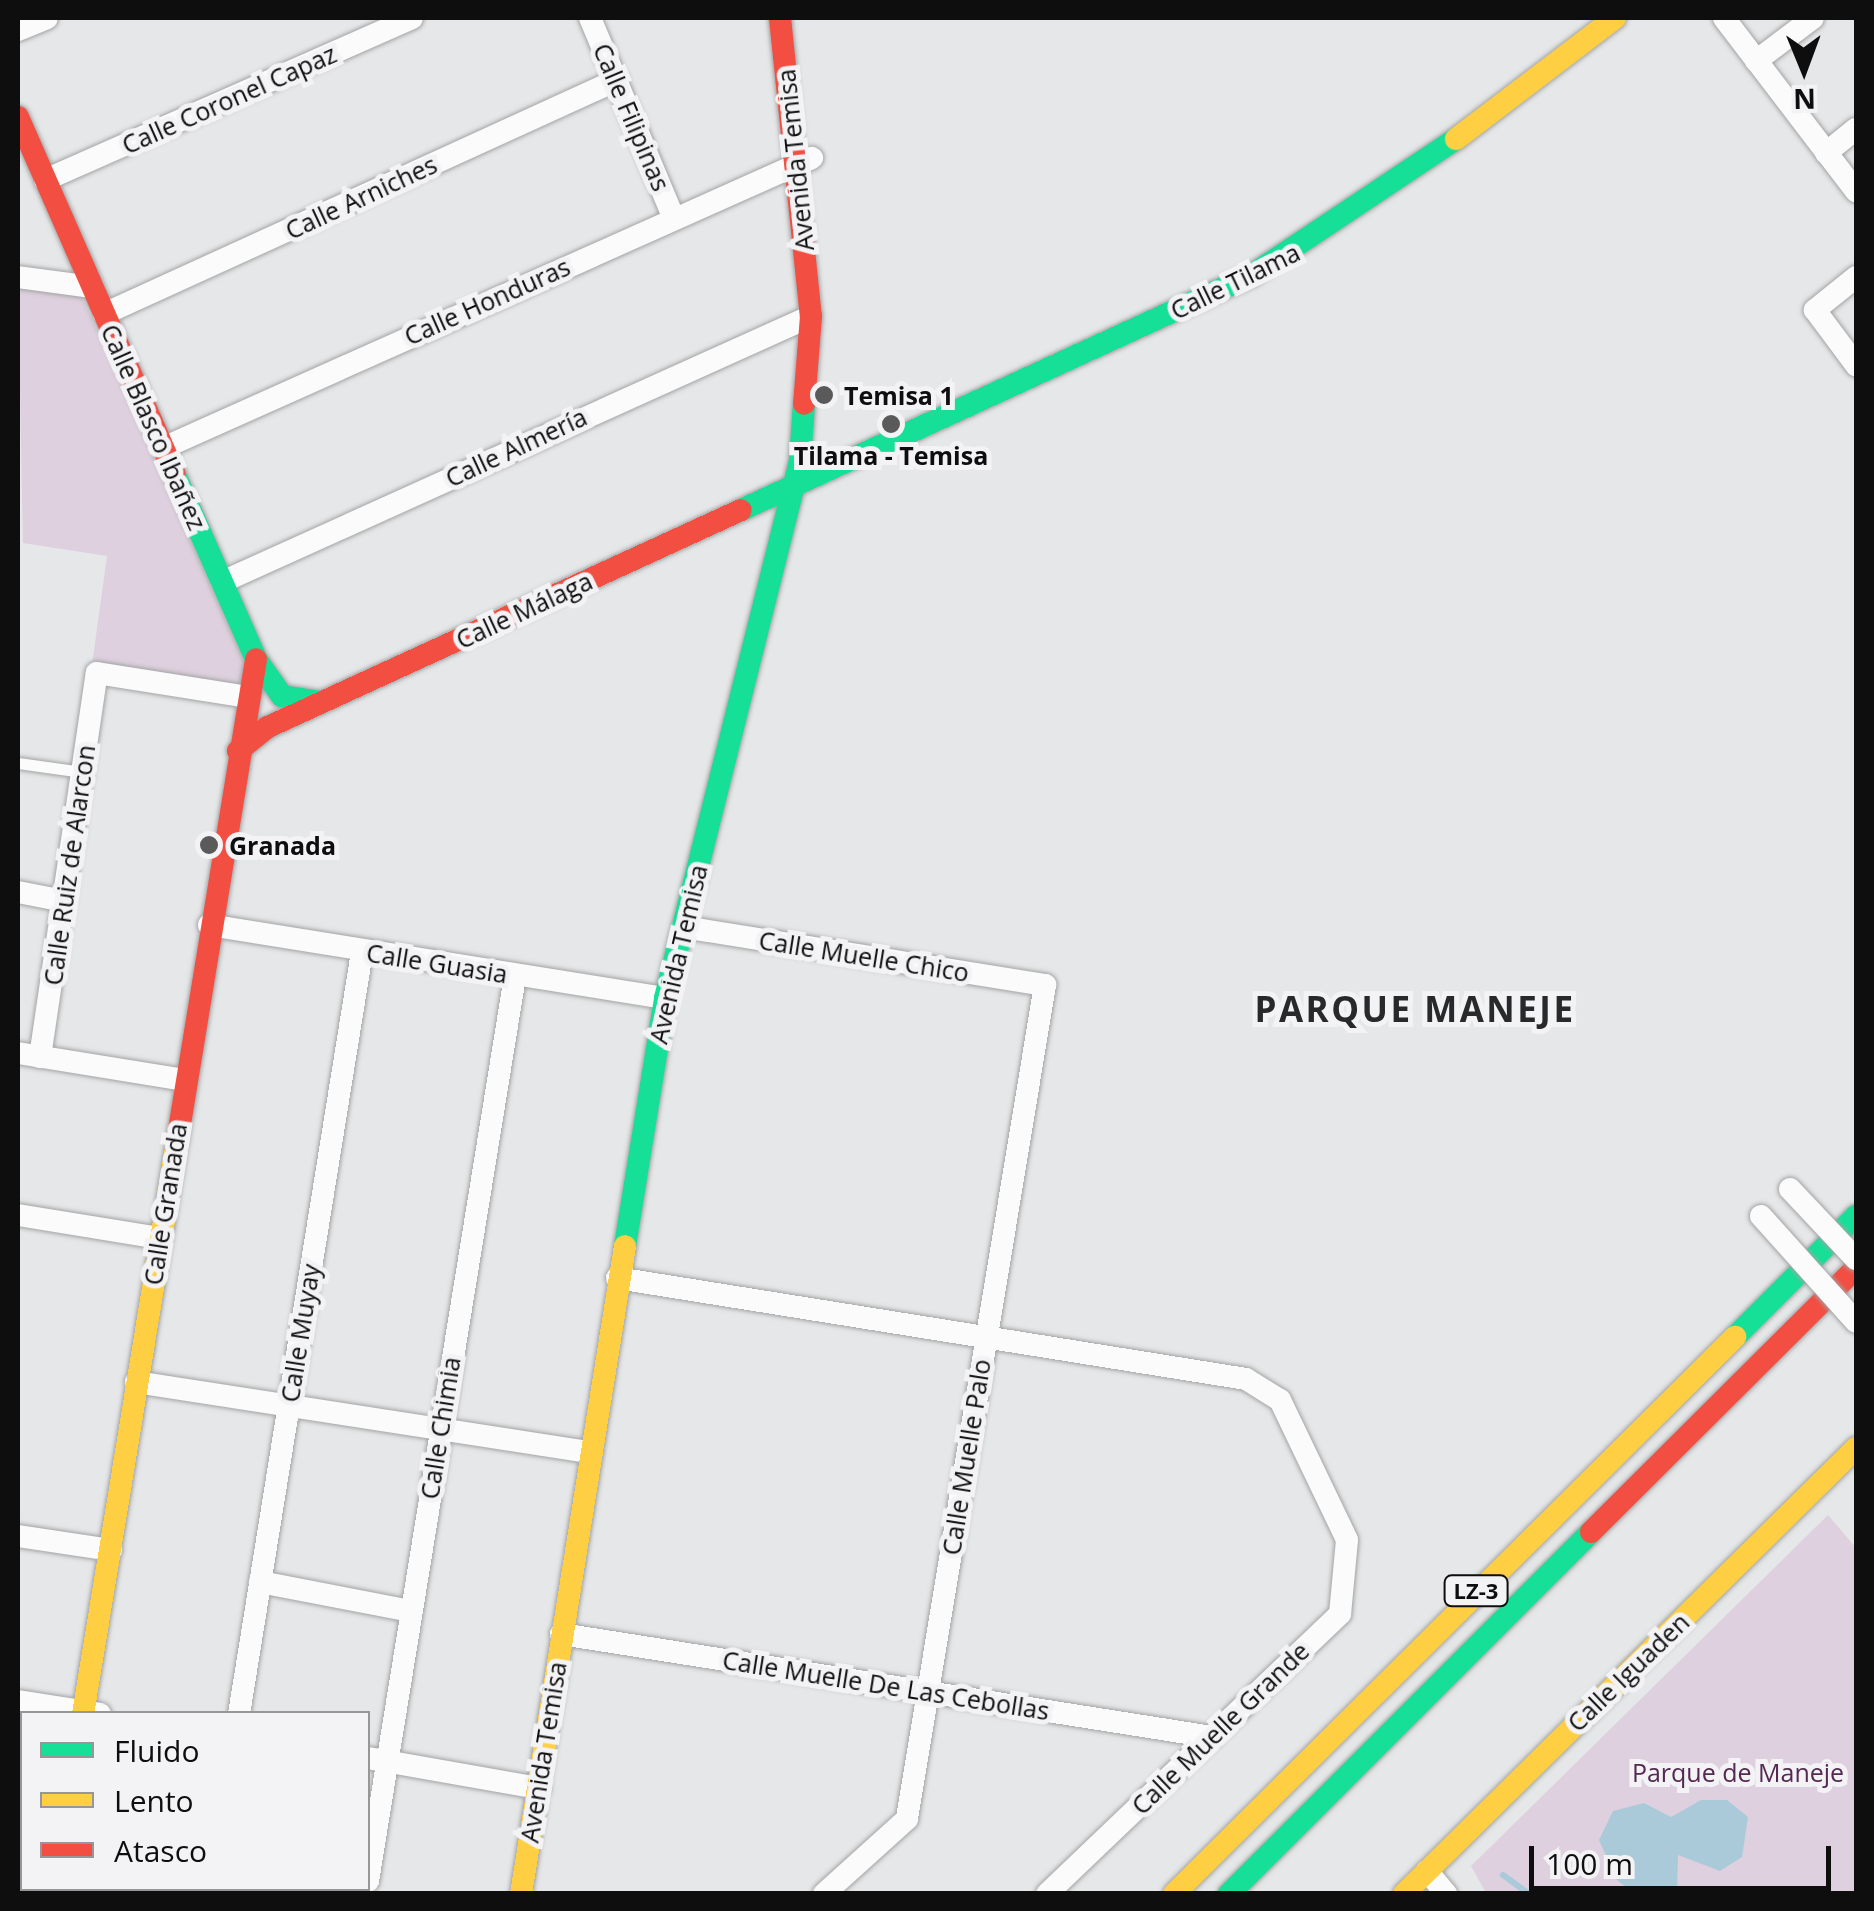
<!DOCTYPE html>
<meta charset="utf-8">
<style>
body{margin:0}
#map{position:relative;width:1874px;height:1911px;overflow:hidden;background:#e6e7e8;font-family:"Open Sans",sans-serif}
div>[style]{position:absolute}
.green>*{inset:0;background:#ded0de}
.water>*{inset:0;background:#aacada}
.stream>*{height:6px;margin:-3px;padding:0 3px;transform-origin:3px;border-radius:3px;background:#aacada}
.roads{filter:drop-shadow(0 0 2px #a3a4a5) drop-shadow(0 0 2px #a3a4a5)}
.lane>*{height:11px;margin:-5.5px;padding:0 5.5px;transform-origin:5.5px;border-radius:5.5px;background:#fbfbfc}
.street>*{height:22px;margin:-11px;padding:0 11px;transform-origin:11px;border-radius:11px;background:#fbfbfc}
.fast>*{height:22px;margin:-11px;padding:0 11px;transform-origin:11px;border-radius:11px;background:#16e098}
.slow>*{height:22px;margin:-11px;padding:0 11px;transform-origin:11px;border-radius:11px;background:#ffcf43}
.jam>*{height:22px;margin:-11px;padding:0 11px;transform-origin:11px;border-radius:11px;background:#f24e42}
.bridges{filter:drop-shadow(0 0 2px #a3a4a5) drop-shadow(0 0 2px #a3a4a5)}
.street-bridge>*{height:22px;margin:-11px;padding:0 11px;transform-origin:11px;border-radius:11px;background:#fbfbfc}
.dots>*{width:28px;height:28px;translate:-50% -50%;box-sizing:border-box;border:5px solid #f3f3f6;border-radius:50%}
span{translate:-50% -50%;white-space:nowrap;text-align:center;line-height:1.15;-webkit-text-stroke:10px #f3f3f6;paint-order:stroke}
.shield-label span{padding:2px 8px;background:#f3f3f6;border:2px solid;border-radius:8px;-webkit-text-stroke-width:0}
.shield-label{font-size:22px;color:#0e0e0f;font-weight:700}
.street-label{font-size:25px;color:#0e0e0f}
.poi-label{font-size:25px;color:#0e0e0f;font-weight:700}
.left{translate:0 -50%;text-align:left}
.park-label{font-size:25px;color:#542952}
.district-label{font-size:35px;color:#28292b;font-weight:700;letter-spacing:2.5px}
.frame{position:absolute;inset:0;border:20px solid #0e0e0f;pointer-events:none}
.legend{position:absolute;left:20px;top:1711px;width:350px;height:180px;box-sizing:border-box;background:#f3f3f6;border:2px solid #97979a;margin:0;padding:12px 18px;list-style:none;font-size:30px;color:#0e0e0f}
.legend li{display:flex;align-items:center;gap:20px;height:50px}
.legend b{width:50px;border:2px solid #97979a}
.north{position:absolute;left:1754px;top:20px;width:100px;height:100px;-webkit-text-stroke:8px #f3f3f6;paint-order:stroke;rotate:179deg;font-size:28px;font-weight:700;line-height:40px;text-align:center;color:#0e0e0f}
.north::after{content:'';display:block;margin:auto;width:35px;height:45px;background:#0e0e0f;clip-path:polygon(50% 0,100% 100%,50% 72%,0 100%)}
.scale{position:absolute;left:1529px;top:1846px;width:302px;height:45px;box-sizing:border-box;border:5px solid #0e0e0f;border-top:0;padding-left:12px;font-size:30px;line-height:35px;white-space:nowrap;color:#0e0e0f;-webkit-text-stroke:8px #f3f3f6;paint-order:stroke}
</style>
<div id="map">
<div class="green">
<div style="clip-path:polygon(18px 286px,81px 295px,246px 667px,242px 689px,92px 665px,107px 556px,23px 543px)"></div>
<div style="clip-path:polygon(1828px 1515px,1856px 1548px,1856px 1893px,1486px 1893px,1471px 1866px)"></div>
</div>
<div class="water">
<div style="clip-path:polygon(1701px 1800px,1727px 1800px,1748px 1817px,1742px 1857px,1720px 1871px,1678px 1855px,1677px 1893px,1633px 1893px,1617px 1880px,1599px 1840px,1613px 1811px,1644px 1803px,1671px 1817px)"></div>
</div>
<div class="stream">
<div style="left:1503px;top:1875px;width:32px;rotate:36deg"></div>
</div>
<div class="roads">
<div class="lane">
<div style="left:18px;top:763px;width:65px;rotate:8deg"></div>
</div>
<div class="street">
<div style="left:590px;top:18px;width:215px;rotate:67.3deg"></div>
<div style="left:1724px;top:18px;width:218px;rotate:52.7deg"></div>
<div style="left:18px;top:30px;width:31px;rotate:-22deg"></div>
<div style="left:1756px;top:61px;width:71px;rotate:-37deg"></div>
<div style="left:1826px;top:153px;width:38px;rotate:-39deg"></div>
<div style="left:45px;top:180px;width:401px;rotate:-23.8deg"></div>
<div style="left:18px;top:277px;width:75px;rotate:7.7deg"></div>
<div style="left:1856px;top:277px;width:53px;rotate:141.2deg"></div>
<div style="left:1815px;top:310px;width:69px;rotate:53.3deg"></div>
<div style="left:104px;top:314px;width:564px;rotate:-24.52deg"></div>
<div style="left:163px;top:448px;width:711px;rotate:-24.08deg"></div>
<div style="left:222px;top:582px;width:646px;rotate:-24.3deg"></div>
<div style="left:18px;top:892px;width:47px;rotate:11.1deg"></div>
<div style="left:209px;top:925px;width:462px;rotate:9.1deg"></div>
<div style="left:683px;top:927px;width:367px;rotate:9.1deg"></div>
<div style="left:1045px;top:985px;width:845px;rotate:99.4deg"></div>
<div style="left:907px;top:1819px;width:112px;rotate:137.9deg"></div>
<div style="left:18px;top:1053px;width:168px;rotate:9.2deg"></div>
<div style="left:40px;top:1057px;width:388px;rotate:-81.6deg"></div>
<div style="left:97px;top:673px;width:154px;rotate:9deg"></div>
<div style="left:18px;top:1215px;width:144px;rotate:9.2deg"></div>
<div style="left:617px;top:1278px;width:637px;rotate:9.12deg"></div>
<div style="left:1246px;top:1379px;width:40px;rotate:32deg"></div>
<div style="left:1280px;top:1400px;width:155px;rotate:64.4deg"></div>
<div style="left:1347px;top:1540px;width:74px;rotate:95.4deg"></div>
<div style="left:1340px;top:1614px;width:405px;rotate:136.3deg"></div>
<div style="left:136px;top:1382px;width:459px;rotate:8.8deg"></div>
<div style="left:18px;top:1536px;width:94px;rotate:8.6deg"></div>
<div style="left:260px;top:1582px;width:153px;rotate:10.9deg"></div>
<div style="left:561px;top:1634px;width:659px;rotate:8.99deg"></div>
<div style="left:18px;top:1701px;width:83px;rotate:9deg"></div>
<div style="left:239px;top:1714px;width:772px;rotate:-80.83deg"></div>
<div style="left:368px;top:1758px;width:174px;rotate:10deg"></div>
<div style="left:1427px;top:1871px;width:30px;rotate:50deg"></div>
<div style="left:368px;top:1881px;width:917px;rotate:-80.77deg"></div>
<div style="left:210px;top:1894px;width:6px;rotate:-81deg"></div>
</div>
<div class="fast">
<div style="left:174px;top:473px;width:203px;rotate:66.2deg"></div>
<div style="left:256px;top:659px;width:45px;rotate:54.9deg"></div>
<div style="left:282px;top:696px;width:39px;rotate:9deg"></div>
<div style="left:741px;top:510px;width:562px;rotate:-24.7deg"></div>
<div style="left:1252px;top:275px;width:245px;rotate:-33.7deg"></div>
<div style="left:625px;top:1246px;width:251px;rotate:-80.8deg"></div>
<div style="left:665px;top:998px;width:554px;rotate:-75.89deg"></div>
<div style="left:800px;top:461px;width:57px;rotate:-86deg"></div>
<div style="left:1735px;top:1337px;width:171px;rotate:-45deg"></div>
<div style="left:55px;top:1894px;width:6px;rotate:-81deg"></div>
<div style="left:1229px;top:1894px;width:512px;rotate:-45deg"></div>
</div>
<div class="slow">
<div style="left:1456px;top:139px;width:200px;rotate:-37.3deg"></div>
<div style="left:83px;top:1714px;width:586px;rotate:-80.67deg"></div>
<div style="left:521px;top:1894px;width:656px;rotate:-80.88deg"></div>
<div style="left:1174px;top:1894px;width:791px;rotate:-44.8deg"></div>
<div style="left:1404px;top:1894px;width:635px;rotate:-44.62deg"></div>
</div>
<div class="jam">
<div style="left:780px;top:18px;width:300px;rotate:84.1deg"></div>
<div style="left:811px;top:316px;width:88px;rotate:94.5deg"></div>
<div style="left:18px;top:117px;width:389px;rotate:66.3deg"></div>
<div style="left:238px;top:751px;width:38px;rotate:-39deg"></div>
<div style="left:268px;top:727px;width:520px;rotate:-24.64deg"></div>
<div style="left:178px;top:1136px;width:483px;rotate:-80.7deg"></div>
<div style="left:1591px;top:1532px;width:374px;rotate:-44.9deg"></div>
</div>
</div>
<div class="bridges">
<div class="street-bridge">
<div style="left:1790px;top:1189px;width:96px;rotate:46.7deg"></div>
<div style="left:1761px;top:1216px;width:142px;rotate:48.1deg"></div>
</div>
</div>
<div class="dots">
<div style="left:824px;top:395px;background:#5a5a5b"></div>
<div style="left:891px;top:424px;background:#5a5a5b"></div>
<div style="left:209px;top:845px;background:#5a5a5b"></div>
</div>
<div class="shield-label">
<span style="left:1476px;top:1591px">LZ-3</span>
</div>
<div class="street-label">
<span style="left:229px;top:99px;rotate:-24deg">Calle Coronel Capaz</span>
<span style="left:632px;top:117px;rotate:67deg">Calle Filipinas</span>
<span style="left:795px;top:160px;rotate:-96deg">Avenida Temisa</span>
<span style="left:361px;top:197px;rotate:-25deg">Calle Arniches</span>
<span style="left:1235px;top:281px;rotate:-26deg">Calle Tilama</span>
<span style="left:487px;top:301px;rotate:-24deg">Calle Honduras</span>
<span style="left:154px;top:427px;rotate:66deg">Calle Blasco Ibañez</span>
<span style="left:516px;top:447px;rotate:-25deg">Calle Almería</span>
<span style="left:524px;top:610px;rotate:-25deg">Calle Málaga</span>
<span style="left:69px;top:865px;rotate:-82deg">Calle Ruiz de Alarcon</span>
<span style="left:678px;top:954px;rotate:-77deg">Avenida Temisa</span>
<span style="left:864px;top:956px;rotate:9deg">Calle Muelle Chico</span>
<span style="left:437px;top:963px;rotate:9deg">Calle Guasia</span>
<span style="left:165px;top:1204px;rotate:-81deg">Calle Granada</span>
<span style="left:300px;top:1333px;rotate:-81deg">Calle Muyay</span>
<span style="left:440px;top:1428px;rotate:-81deg">Calle Chimia</span>
<span style="left:966px;top:1457px;rotate:-81deg">Calle Muelle Palo</span>
<span style="left:1628px;top:1672px;rotate:-44deg">Calle Iguaden</span>
<span style="left:886px;top:1685px;rotate:9deg">Calle Muelle De Las Cebollas</span>
<span style="left:1220px;top:1728px;rotate:-44deg">Calle Muelle Grande</span>
<span style="left:543px;top:1752px;rotate:-81deg">Avenida Temisa</span>
</div>
<div class="poi-label">
<span class="left" style="left:844px;top:395px">Temisa 1</span>
<span style="left:891px;top:455px">Tilama - Temisa</span>
<span class="left" style="left:229px;top:845px">Granada</span>
</div>
<div class="park-label">
<span style="left:1738px;top:1772px">Parque de Maneje</span>
</div>
<div class="district-label">
<span style="left:1415px;top:1009px">PARQUE MANEJE</span>
</div>
<div class="frame"></div>
<ul class="legend">
<li><b style="height:12px;background:#16e098"></b>Fluido</li>
<li><b style="height:12px;background:#ffcf43"></b>Lento</li>
<li><b style="height:12px;background:#f24e42"></b>Atasco</li>
</ul>
<div class="north">N</div>
<div class="scale">100 m</div>
</div>
